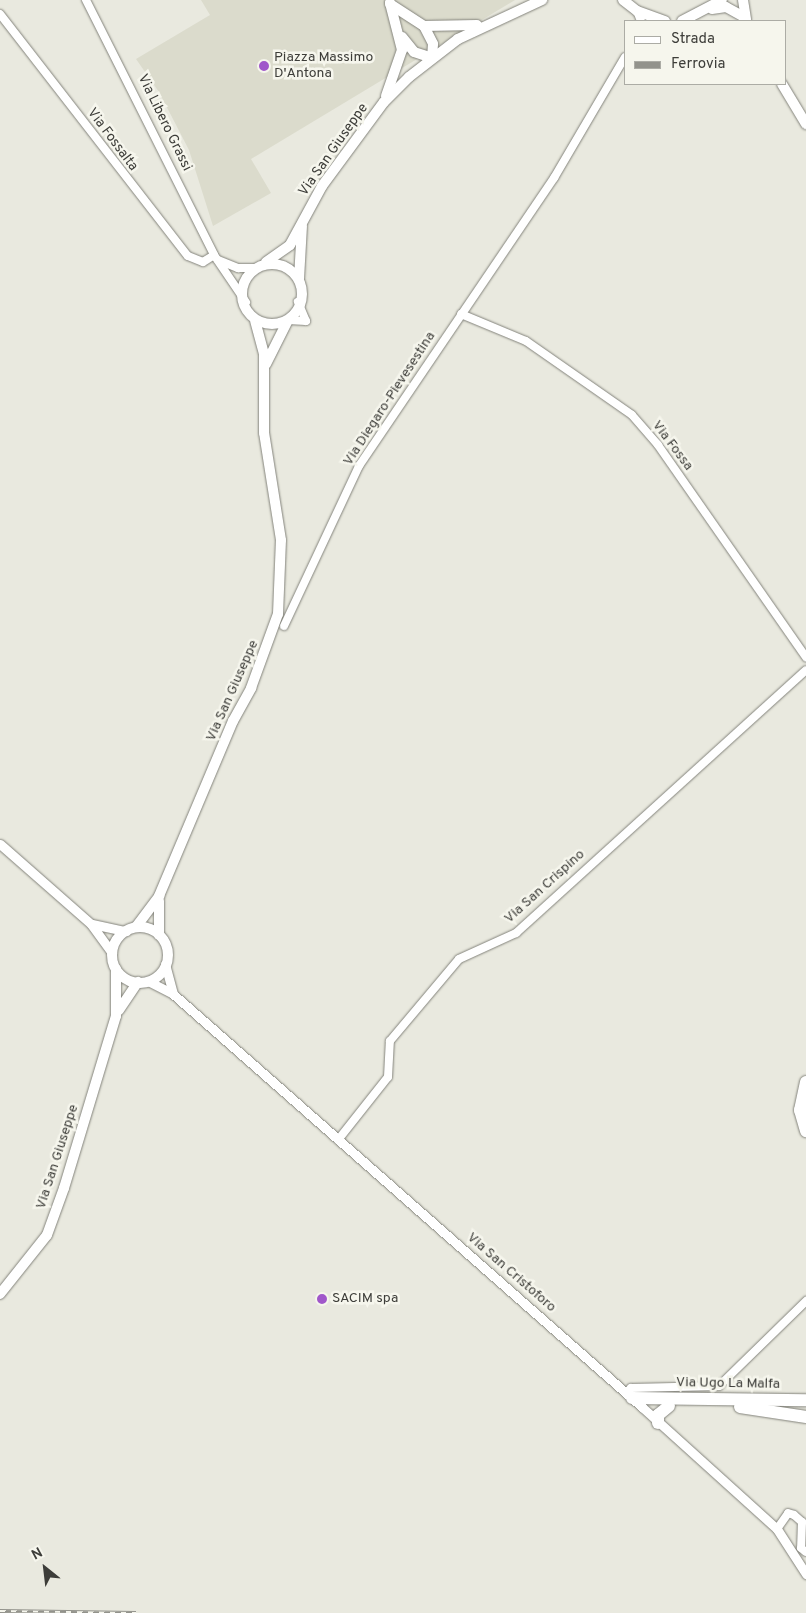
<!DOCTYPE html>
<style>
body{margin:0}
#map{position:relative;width:806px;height:1613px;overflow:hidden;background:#e9e9df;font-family:Overpass,sans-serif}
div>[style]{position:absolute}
.built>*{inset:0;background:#dbdbcc}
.roads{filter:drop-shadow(0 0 1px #83837b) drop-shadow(0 0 1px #83837b)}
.minor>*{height:8px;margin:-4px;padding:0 4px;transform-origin:4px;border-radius:4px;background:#fff}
.tertiary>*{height:9px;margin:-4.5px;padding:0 4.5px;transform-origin:4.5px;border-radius:4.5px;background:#fff}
.secondary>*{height:10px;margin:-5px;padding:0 5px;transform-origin:5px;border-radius:5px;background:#fff}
.secondary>.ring{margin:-5px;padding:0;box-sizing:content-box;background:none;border:10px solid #fff;border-radius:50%}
.trunk>*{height:12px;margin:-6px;padding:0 6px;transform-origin:6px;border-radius:6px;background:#fff}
.rail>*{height:4px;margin-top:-2px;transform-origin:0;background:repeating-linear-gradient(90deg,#f6f6ed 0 5.5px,#93938c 0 11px);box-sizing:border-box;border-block:1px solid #93938c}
.dots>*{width:14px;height:14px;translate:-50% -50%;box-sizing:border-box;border:2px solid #f6f6ed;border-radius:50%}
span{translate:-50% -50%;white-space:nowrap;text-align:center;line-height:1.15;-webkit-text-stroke:5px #f6f6ed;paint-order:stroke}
.poi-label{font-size:14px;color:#3d3d39}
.left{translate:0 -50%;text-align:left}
.street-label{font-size:14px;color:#3d3d39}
.legend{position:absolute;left:624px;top:20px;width:162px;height:65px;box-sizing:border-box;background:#f6f6ed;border:1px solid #acaca5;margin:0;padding:6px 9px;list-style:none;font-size:15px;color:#3d3d39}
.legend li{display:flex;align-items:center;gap:10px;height:25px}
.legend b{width:25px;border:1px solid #acaca5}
.north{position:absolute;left:20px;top:1543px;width:50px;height:50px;-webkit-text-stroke:4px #f6f6ed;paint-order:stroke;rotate:331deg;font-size:14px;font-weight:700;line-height:20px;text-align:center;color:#3d3d39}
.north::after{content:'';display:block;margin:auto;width:18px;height:22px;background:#3d3d39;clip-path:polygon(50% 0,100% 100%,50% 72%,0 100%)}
</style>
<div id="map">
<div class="built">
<div style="clip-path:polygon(201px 0,515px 0,251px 159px,271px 193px,213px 226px,189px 150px,159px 92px,136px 59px,210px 15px)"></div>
</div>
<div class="roads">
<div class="minor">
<div style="left:86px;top:0;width:285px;rotate:63.3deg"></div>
<div style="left:214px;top:255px;width:57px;rotate:55.8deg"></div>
<div style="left:637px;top:11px;width:11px;rotate:68deg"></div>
<div style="left:0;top:14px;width:306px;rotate:52.2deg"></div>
<div style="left:188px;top:256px;width:16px;rotate:22deg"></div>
<div style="left:203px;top:262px;width:13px;rotate:-32deg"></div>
<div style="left:218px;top:260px;width:22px;rotate:22deg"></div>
<div style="left:238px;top:268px;width:18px"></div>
<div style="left:461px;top:314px;width:70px;rotate:22.6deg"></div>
<div style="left:526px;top:341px;width:129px;rotate:34.9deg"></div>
<div style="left:632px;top:415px;width:40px;rotate:49deg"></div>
<div style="left:658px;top:445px;width:259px;rotate:55.1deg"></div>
<div style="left:288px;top:320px;width:18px;rotate:3deg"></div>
<div style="left:306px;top:321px;width:21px;rotate:-113deg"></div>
<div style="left:284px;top:626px;width:177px;rotate:-64.9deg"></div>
<div style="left:359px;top:466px;width:348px;rotate:-55.9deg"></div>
<div style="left:554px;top:178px;width:140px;rotate:-59.6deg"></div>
<div style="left:338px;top:1140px;width:80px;rotate:-51.6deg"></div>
<div style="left:388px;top:1077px;width:36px;rotate:-87deg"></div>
<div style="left:390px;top:1041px;width:107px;rotate:-49.9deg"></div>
<div style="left:459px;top:959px;width:63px;rotate:-24.5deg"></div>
<div style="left:516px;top:933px;width:391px;rotate:-42.2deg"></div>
<div style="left:626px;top:1393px;width:7px;rotate:-45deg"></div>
<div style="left:631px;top:1388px;width:88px;rotate:-1.3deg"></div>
<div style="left:719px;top:1386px;width:122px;rotate:-44.3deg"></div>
<div style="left:777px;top:1529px;width:19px;rotate:-55deg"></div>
<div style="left:788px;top:1513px;width:6px;rotate:18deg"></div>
<div style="left:794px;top:1515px;width:11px;rotate:41deg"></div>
<div style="left:802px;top:1522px;width:26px;rotate:92deg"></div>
<div style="left:801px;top:1548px;width:6px;rotate:39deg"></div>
</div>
<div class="tertiary">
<div style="left:0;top:844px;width:121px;rotate:41.3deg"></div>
<div style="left:91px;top:924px;width:36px;rotate:54deg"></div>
<div style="left:92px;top:924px;width:35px;rotate:12deg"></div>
<div style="left:165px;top:964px;width:31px;rotate:75deg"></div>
<div style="left:148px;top:981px;width:28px;rotate:27deg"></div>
<div style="left:173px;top:994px;width:625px;rotate:41.37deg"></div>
<div style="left:642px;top:1407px;width:182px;rotate:42.1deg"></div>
<div style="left:777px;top:1529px;width:54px;rotate:57.2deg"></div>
</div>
<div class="secondary">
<div style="left:623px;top:0;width:18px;rotate:38deg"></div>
<div style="left:637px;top:11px;width:30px;rotate:20deg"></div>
<div style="left:743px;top:0;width:20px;rotate:81deg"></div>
<div style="left:390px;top:4px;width:40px;rotate:32.9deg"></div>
<div style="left:424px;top:26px;width:53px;rotate:-1.1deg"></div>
<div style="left:712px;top:9px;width:14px;rotate:-8deg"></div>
<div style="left:726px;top:7px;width:21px;rotate:29deg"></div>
<div style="left:682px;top:21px;width:45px;rotate:-27.7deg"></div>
<div style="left:424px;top:26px;width:20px;rotate:63deg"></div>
<div style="left:433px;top:44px;width:14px;rotate:94deg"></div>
<div style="left:402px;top:37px;width:19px;rotate:51deg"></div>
<div style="left:414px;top:52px;width:19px;rotate:18deg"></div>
<div style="left:782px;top:84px;width:47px;rotate:59deg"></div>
<div style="left:386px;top:96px;width:49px;rotate:-70.8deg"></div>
<div style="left:402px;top:50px;width:49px;rotate:-104.3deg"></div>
<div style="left:266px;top:262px;width:29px;rotate:-35deg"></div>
<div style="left:290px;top:245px;width:67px;rotate:-61.5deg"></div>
<div style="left:322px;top:186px;width:104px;rotate:-53.6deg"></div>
<div style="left:384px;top:102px;width:35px;rotate:-45deg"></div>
<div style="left:409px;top:77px;width:62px;rotate:-37.8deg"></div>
<div style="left:458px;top:39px;width:93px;rotate:-24.9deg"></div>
<div class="ring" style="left:242px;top:264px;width:50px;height:50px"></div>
<div style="left:299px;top:279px;width:53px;rotate:-86.8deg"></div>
<div style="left:266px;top:364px;width:49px;rotate:-63.4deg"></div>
<div style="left:159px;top:901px;width:34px;rotate:90deg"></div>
<div style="left:136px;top:927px;width:39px;rotate:-53deg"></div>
<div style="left:159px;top:896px;width:190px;rotate:-67.1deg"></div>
<div style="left:233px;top:721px;width:38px;rotate:-61deg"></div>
<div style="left:251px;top:688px;width:79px;rotate:-70deg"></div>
<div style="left:278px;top:614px;width:74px;rotate:-87.7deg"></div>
<div style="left:281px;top:540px;width:108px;rotate:-99deg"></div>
<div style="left:264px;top:433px;width:79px;rotate:-90deg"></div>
<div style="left:264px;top:354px;width:34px;rotate:-105deg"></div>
<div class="ring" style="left:112px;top:927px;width:46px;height:46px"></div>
<div style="left:119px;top:1010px;width:34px;rotate:-56deg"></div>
<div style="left:0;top:1294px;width:75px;rotate:-51.5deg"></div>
<div style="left:47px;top:1235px;width:50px;rotate:-70.1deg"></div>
<div style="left:64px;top:1188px;width:180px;rotate:-73.2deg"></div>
<div style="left:116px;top:1016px;width:47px;rotate:-90deg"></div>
</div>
<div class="trunk">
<div style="left:806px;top:1082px;width:29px;rotate:102deg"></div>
<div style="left:800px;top:1110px;width:22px;rotate:74deg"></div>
<div style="left:632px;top:1398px;width:174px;rotate:0.7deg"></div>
<div style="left:740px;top:1407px;width:67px;rotate:8.6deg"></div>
<div style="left:658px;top:1423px;width:8px;rotate:-90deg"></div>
<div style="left:658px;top:1415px;width:14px;rotate:-39deg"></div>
</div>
</div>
<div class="rail">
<div style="left:0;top:1611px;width:136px;rotate:0.8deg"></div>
</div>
<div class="dots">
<div style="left:264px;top:66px;background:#a057ca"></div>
<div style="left:322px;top:1299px;background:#a057ca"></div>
</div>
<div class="poi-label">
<span class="left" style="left:274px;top:66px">Piazza Massimo<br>D'Antona</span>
<span class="left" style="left:332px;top:1299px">SACIM spa</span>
</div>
<div class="street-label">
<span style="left:164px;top:123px;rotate:64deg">Via Libero Grassi</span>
<span style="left:112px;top:140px;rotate:53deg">Via Fossalta</span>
<span style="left:334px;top:150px;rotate:-55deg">Via San Giuseppe</span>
<span style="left:390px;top:399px;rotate:-57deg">Via Diegaro-Pievesestina</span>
<span style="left:672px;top:446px;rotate:53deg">Via Fossa</span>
<span style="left:233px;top:691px;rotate:-66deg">Via San Giuseppe</span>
<span style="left:545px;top:887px;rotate:-42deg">Via San Crispino</span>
<span style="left:58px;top:1157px;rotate:-72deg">Via San Giuseppe</span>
<span style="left:511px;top:1273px;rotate:41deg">Via San Cristoforo</span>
<span style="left:728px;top:1384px;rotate:1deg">Via Ugo La Malfa</span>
</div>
<ul class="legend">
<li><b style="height:6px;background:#fff"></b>Strada</li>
<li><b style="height:6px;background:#93938c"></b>Ferrovia</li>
</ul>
<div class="north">N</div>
</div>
